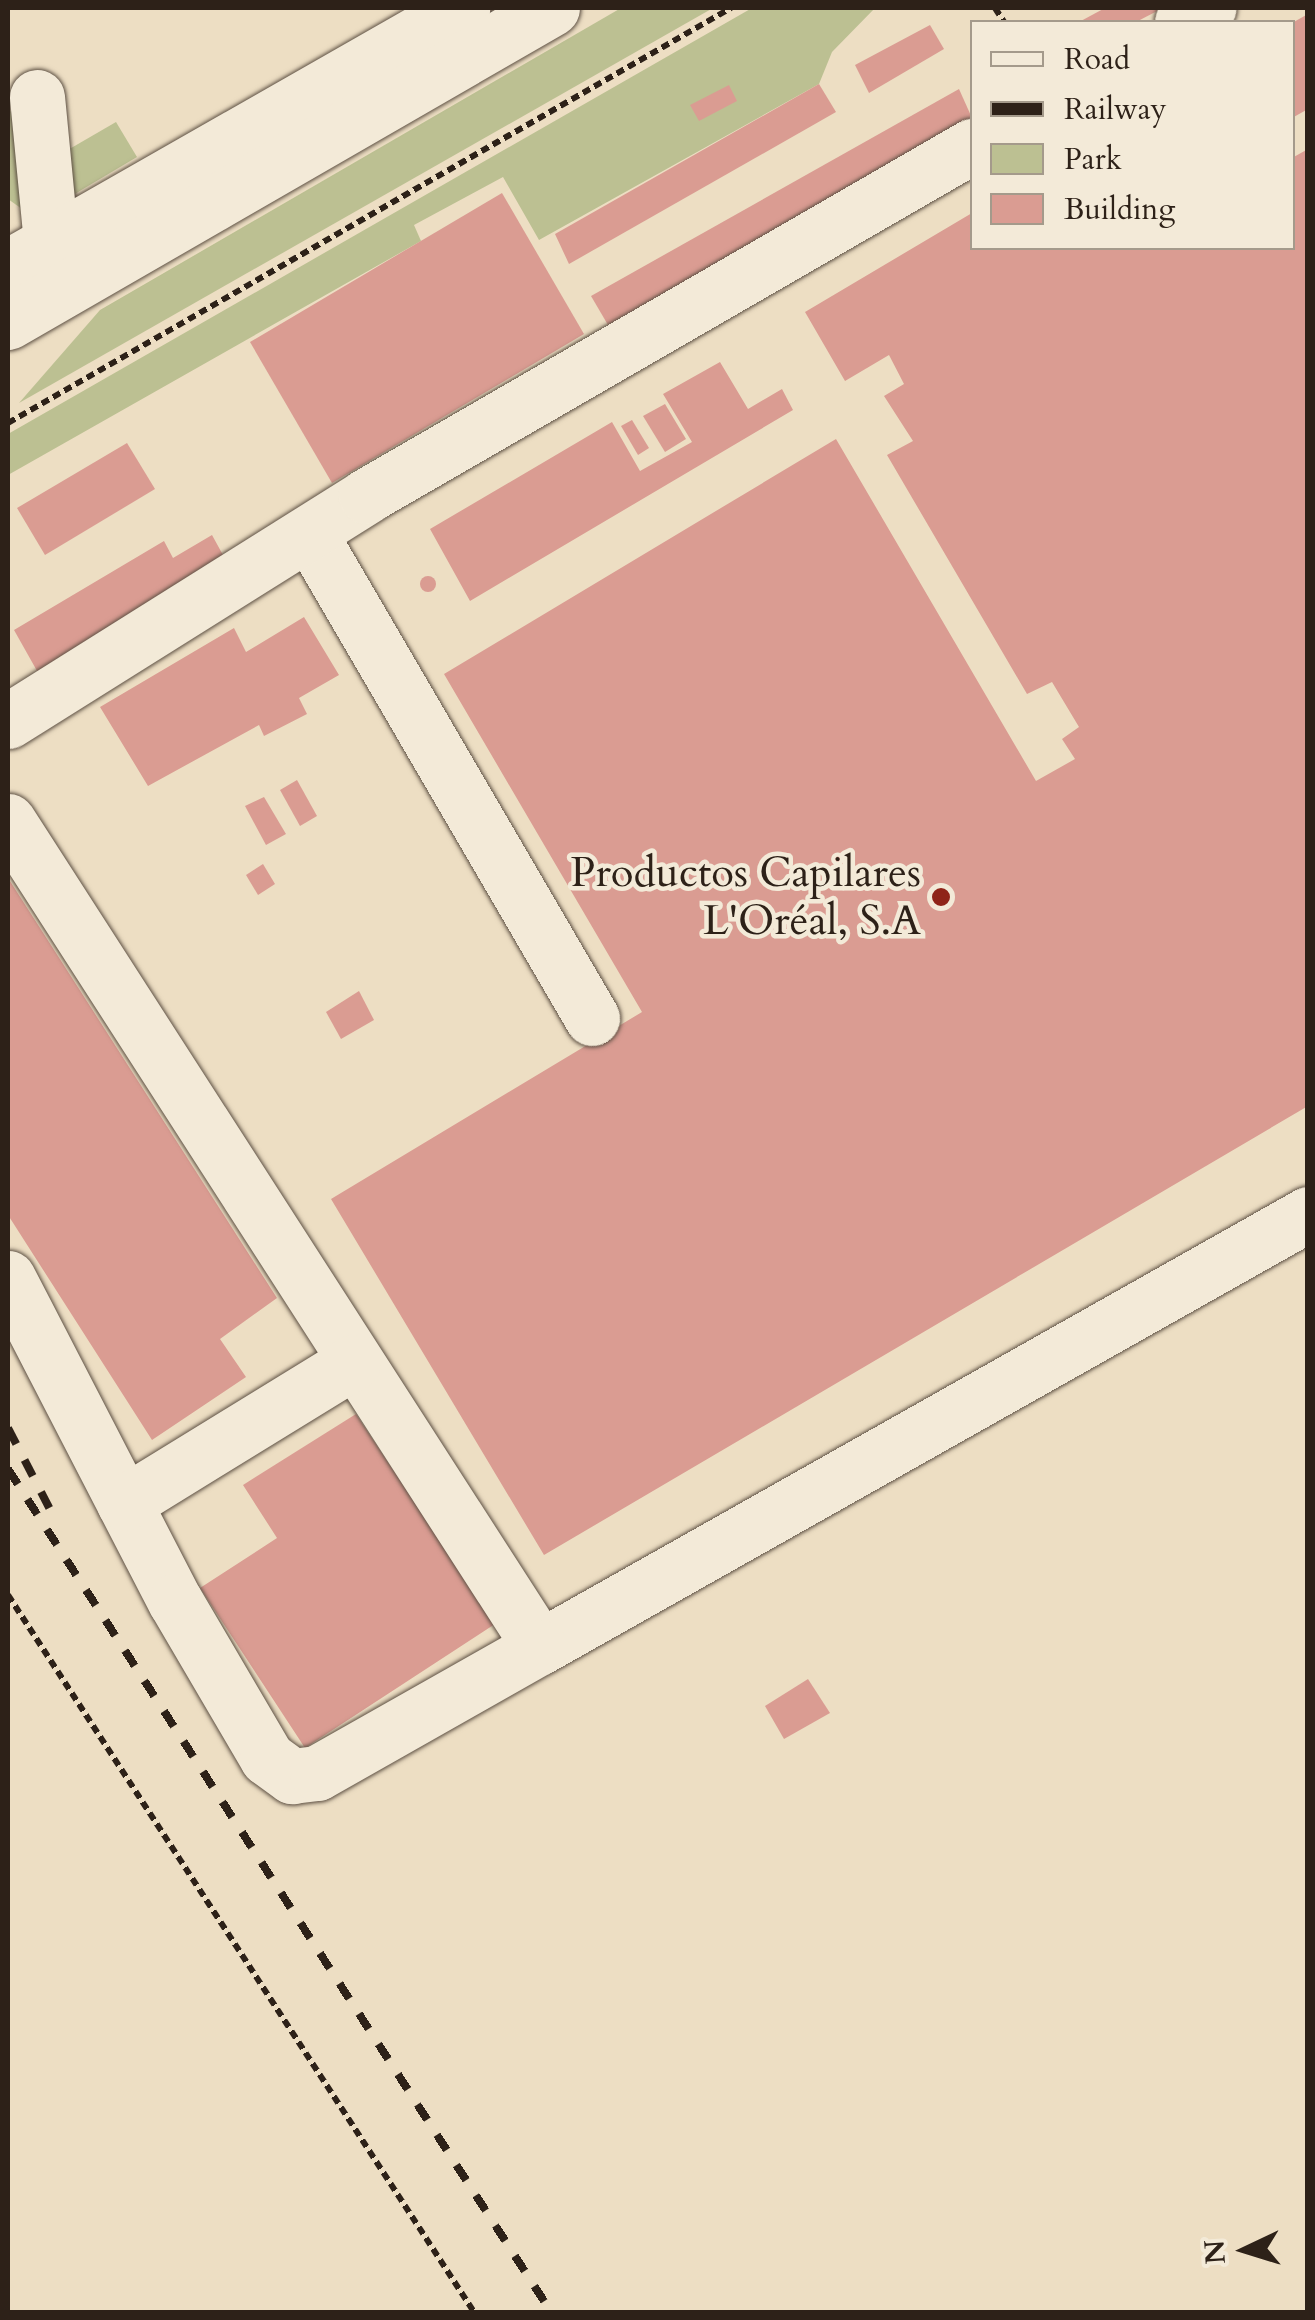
<!DOCTYPE html>
<meta charset="utf-8">
<style>
body{margin:0}
#map{position:relative;width:1315px;height:2320px;overflow:hidden;background:#eddec3;font-family:Cardo,serif}
div>[style]{position:absolute}
.green>*{inset:0;background:#bcc092}
.building>*{inset:0;background:#da9c92}
.round{border-radius:50%}
.path>*{height:6px;margin-top:-3px;transform-origin:0;background:repeating-linear-gradient(90deg,#2d2118 0 8px,transparent 0 13px)}
.roads{filter:drop-shadow(0 0 2px #5d5043) drop-shadow(0 0 2px #5d5043)}
.minor>*{height:55px;margin:-27.5px;padding:0 27.5px;transform-origin:27.5px;border-radius:27.5px;background:#f3ead8}
.rail>*{height:8px;margin-top:-4px;transform-origin:0;background:repeating-linear-gradient(90deg,#2d2118 0 18px,transparent 0 36px)}
.dots>*{width:28px;height:28px;translate:-50% -50%;box-sizing:border-box;border:5px solid #f3ead8;border-radius:50%}
span{translate:-50% -50%;white-space:nowrap;text-align:center;line-height:1.15;-webkit-text-stroke:9px #f3ead8;paint-order:stroke}
.poi-label{font-size:42px;color:#2d2118}
.right{translate:-100% -50%;text-align:right}
.frame{position:absolute;inset:0;border:10px solid #2d2118;pointer-events:none}
.legend{position:absolute;left:970px;top:20px;width:325px;height:230px;box-sizing:border-box;background:#f3ead8;border:2px solid #a49a8b;margin:0;padding:12px 18px;list-style:none;font-size:30px;color:#2d2118}
.legend li{display:flex;align-items:center;gap:20px;height:50px}
.legend b{width:50px;border:2px solid #a49a8b}
.north{position:absolute;left:1195px;top:2200px;width:100px;height:100px;-webkit-text-stroke:8px #f3ead8;paint-order:stroke;rotate:266deg;font-size:28px;font-weight:700;line-height:40px;text-align:center;color:#2d2118}
.north::after{content:'';display:block;margin:auto;width:35px;height:45px;background:#2d2118;clip-path:polygon(50% 0,100% 100%,50% 72%,0 100%)}
</style>
<div id="map">
<div class="green">
<div style="clip-path:polygon(621px 8px,713px 8px,19px 403px,100px 310px)"></div>
<div style="clip-path:polygon(752px 8px,875px 8px,832px 52px,819px 84px,539px 240px,503px 177px,414px 225px,421px 241px,8px 475px,8px 434px)"></div>
<div style="clip-path:polygon(18px 107px,29px 214px,8px 199px,8px 113px)"></div>
<div style="clip-path:polygon(116px 122px,137px 157px,68px 198px,66px 151px)"></div>
</div>
<div class="building">
<div style="clip-path:polygon(1105px 8px,1163px 8px,1136px 22px,1079px 22px)"></div>
<div style="clip-path:polygon(1308px 14px,1308px 109px,1292px 118px,1292px 23px)"></div>
<div style="clip-path:polygon(930px 25px,944px 49px,869px 93px,855px 65px)"></div>
<div style="clip-path:polygon(819px 84px,836px 112px,569px 264px,555px 234px)"></div>
<div style="clip-path:polygon(729px 85px,737px 101px,699px 121px,690px 105px)"></div>
<div style="clip-path:polygon(959px 89px,972px 118px,608px 325px,591px 296px)"></div>
<div style="clip-path:polygon(1308px 149px,1308px 1106px,544px 1555px,331px 1199px,642px 1012px,444px 674px,836px 439px,1036px 781px,1075px 759px,1062px 739px,1079px 727px,1052px 682px,1027px 694px,887px 455px,913px 441px,884px 396px,904px 384px,889px 355px,845px 381px,805px 312px,972px 213px,972px 248px,1292px 248px,1292px 158px)"></div>
<div style="clip-path:polygon(502px 193px,584px 334px,332px 483px,250px 342px)"></div>
<div style="clip-path:polygon(720px 362px,748px 409px,782px 389px,793px 410px,470px 601px,430px 529px,612px 422px,640px 471px,692px 442px,663px 394px)"></div>
<div style="clip-path:polygon(665px 404px,686px 439px,665px 452px,643px 416px)"></div>
<div style="clip-path:polygon(632px 420px,649px 448px,638px 455px,621px 426px)"></div>
<div style="clip-path:polygon(127px 443px,155px 489px,45px 555px,17px 508px)"></div>
<div style="clip-path:polygon(212px 535px,229px 566px,41px 678px,14px 630px,164px 541px,173px 558px)"></div>
<div class="round" style="left:420px;top:576px;width:16px;height:16px"></div>
<div style="clip-path:polygon(304px 617px,339px 675px,299px 698px,307px 714px,264px 736px,259px 725px,148px 786px,100px 707px,234px 628px,246px 652px)"></div>
<div style="clip-path:polygon(297px 780px,317px 816px,300px 826px,280px 790px)"></div>
<div style="clip-path:polygon(264px 797px,286px 834px,266px 845px,245px 806px)"></div>
<div style="clip-path:polygon(263px 864px,275px 884px,258px 895px,246px 875px)"></div>
<div style="clip-path:polygon(8px 878px,277px 1298px,220px 1339px,246px 1377px,152px 1440px,8px 1215px)"></div>
<div style="clip-path:polygon(359px 991px,374px 1020px,341px 1039px,326px 1012px)"></div>
<div style="clip-path:polygon(356px 1414px,495px 1624px,305px 1748px,200px 1588px,277px 1538px,243px 1485px)"></div>
<div style="clip-path:polygon(808px 1679px,830px 1713px,784px 1739px,765px 1706px)"></div>
</div>
<div class="path">
<div style="left:995px;top:8px;width:17px;rotate:57deg"></div>
<div style="left:8px;top:423px;width:834px;rotate:-29.86deg"></div>
<div style="left:8px;top:1595px;width:855px;rotate:56.98deg"></div>
</div>
<div class="roads">
<div class="minor">
<div style="left:1182px;top:22px;width:30px;rotate:-28deg"></div>
<div style="left:37px;top:97px;width:146px;rotate:84.5deg"></div>
<div style="left:8px;top:267px;width:523px;rotate:-29.7deg"></div>
<div style="left:8px;top:322px;width:628px;rotate:-29.99deg"></div>
<div style="left:311px;top:536px;width:558px;rotate:59.76deg"></div>
<div style="left:8px;top:721px;width:423px;rotate:-32.1deg"></div>
<div style="left:366px;top:496px;width:700px;rotate:-30.01deg"></div>
<div style="left:8px;top:821px;width:982px;rotate:57.22deg"></div>
<div style="left:540px;top:1647px;width:882px;rotate:-29.41deg"></div>
<div style="left:8px;top:1278px;width:364px;rotate:62.7deg"></div>
<div style="left:175px;top:1601px;width:182px;rotate:59.6deg"></div>
<div style="left:267px;top:1758px;width:31px;rotate:36deg"></div>
<div style="left:292px;top:1776px;width:25px;rotate:-7deg"></div>
<div style="left:317px;top:1773px;width:256px;rotate:-29.5deg"></div>
<div style="left:124px;top:1503px;width:269px;rotate:-31.6deg"></div>
</div>
</div>
<div class="rail">
<div style="left:8px;top:1428px;width:102px;rotate:62.7deg"></div>
<div style="left:8px;top:1469px;width:1003px;rotate:57.21deg"></div>
</div>
<div class="dots">
<div style="left:941px;top:897px;background:#8f2418"></div>
</div>
<div class="poi-label">
<span class="right" style="left:921px;top:897px">Productos Capilares<br>L'Oréal, S.A</span>
</div>
<div class="frame"></div>
<ul class="legend">
<li><b style="height:12px;background:#f3ead8"></b>Road</li>
<li><b style="height:12px;background:#2d2118"></b>Railway</li>
<li><b style="height:28px;background:#bcc092"></b>Park</li>
<li><b style="height:28px;background:#da9c92"></b>Building</li>
</ul>
<div class="north">N</div>
</div>
